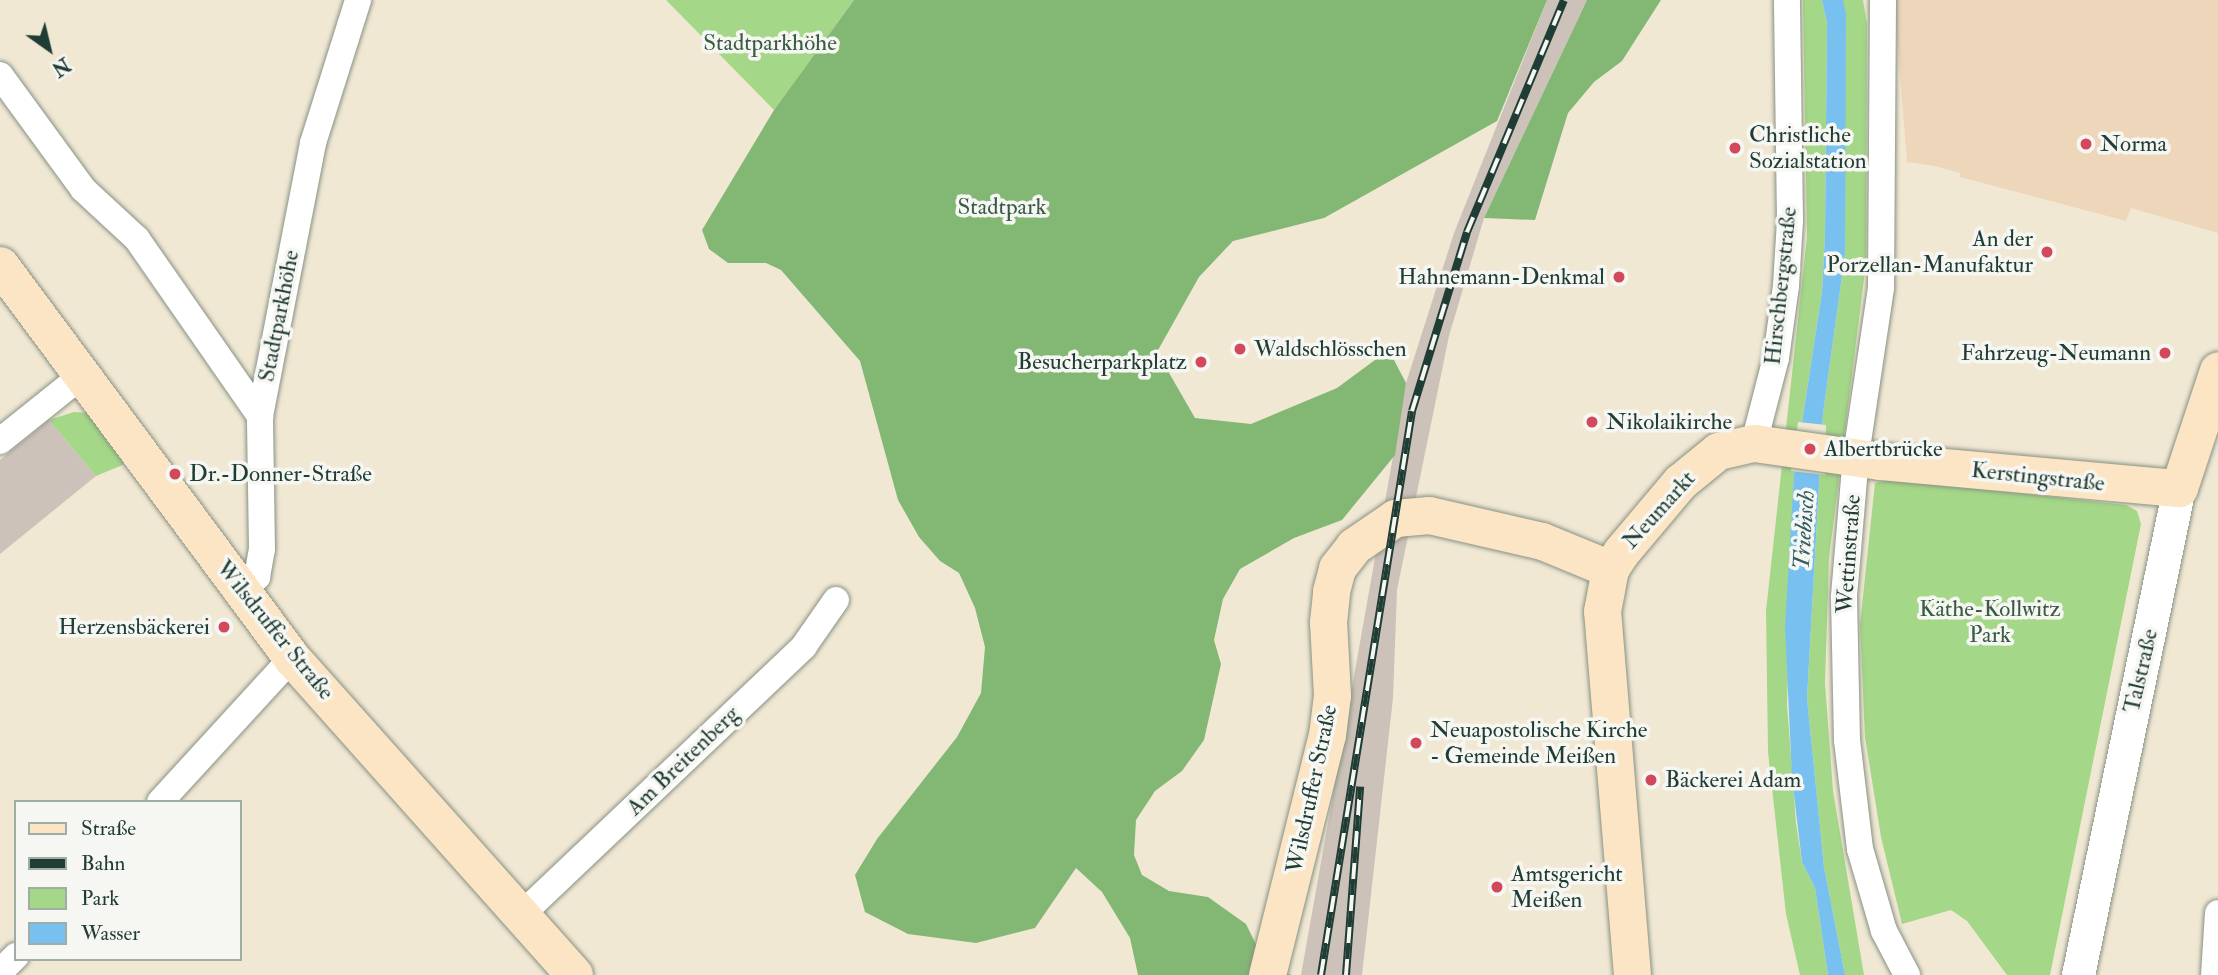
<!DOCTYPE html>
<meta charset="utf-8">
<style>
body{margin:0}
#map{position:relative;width:2218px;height:975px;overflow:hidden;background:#f1e8d4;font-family:"IM FELL Double Pica",serif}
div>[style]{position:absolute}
.built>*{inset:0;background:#eed6bb}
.industrial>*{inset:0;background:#ccc2b9}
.green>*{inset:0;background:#a4d787}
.forest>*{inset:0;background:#83b874}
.water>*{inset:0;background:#78c0f0}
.pier>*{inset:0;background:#f1e8d4}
.roads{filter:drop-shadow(0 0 2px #889284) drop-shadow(0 0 2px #889284)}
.minor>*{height:26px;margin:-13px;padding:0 13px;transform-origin:13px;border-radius:13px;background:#fff}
.tertiary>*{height:33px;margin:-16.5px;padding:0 16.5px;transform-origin:16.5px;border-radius:16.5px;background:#fff}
.secondary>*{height:37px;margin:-18.5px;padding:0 18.5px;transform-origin:18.5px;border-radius:18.5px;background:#fce5c4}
.rail>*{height:8px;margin-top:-4px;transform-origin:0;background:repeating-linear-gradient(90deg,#f6f6f2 0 16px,#1f3d34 0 32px);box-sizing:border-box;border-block:2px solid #1f3d34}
.dots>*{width:19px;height:19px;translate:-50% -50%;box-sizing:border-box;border:4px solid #f6f6f2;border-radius:50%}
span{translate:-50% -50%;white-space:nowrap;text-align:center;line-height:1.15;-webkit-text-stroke:7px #f6f6f2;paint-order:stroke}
.park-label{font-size:23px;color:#3a5c45}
.poi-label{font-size:23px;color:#1f3d34}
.left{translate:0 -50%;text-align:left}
.right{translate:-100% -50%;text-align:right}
.street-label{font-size:23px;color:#1f3d34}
.water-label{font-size:24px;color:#355e63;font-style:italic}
.legend{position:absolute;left:14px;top:800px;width:228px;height:161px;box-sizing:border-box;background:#f6f6f2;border:2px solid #a0aca6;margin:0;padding:9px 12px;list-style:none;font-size:21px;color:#1f3d34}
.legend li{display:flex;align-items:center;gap:14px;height:35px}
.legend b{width:35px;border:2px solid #a0aca6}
.north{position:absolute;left:14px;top:14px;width:70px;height:70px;-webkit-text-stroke:5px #f6f6f2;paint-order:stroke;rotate:146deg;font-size:19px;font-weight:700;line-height:28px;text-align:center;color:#1f3d34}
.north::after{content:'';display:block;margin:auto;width:24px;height:32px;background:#1f3d34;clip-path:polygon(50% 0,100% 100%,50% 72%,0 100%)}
</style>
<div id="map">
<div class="built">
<div style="clip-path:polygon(1894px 0,2218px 0,2218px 233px,2131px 208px,2126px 221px,1960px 177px,1960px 173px,1935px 166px,1907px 162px)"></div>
</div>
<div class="industrial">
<div style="clip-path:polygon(1547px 0,1587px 0,1484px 218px,1449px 336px,1397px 590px,1393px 698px,1362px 975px,1301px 975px,1406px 383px,1454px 233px)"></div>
<div style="clip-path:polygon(49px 420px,96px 476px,0 554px,0 460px)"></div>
</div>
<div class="green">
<div style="clip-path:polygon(666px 0,854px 0,774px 110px)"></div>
<div style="clip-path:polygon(1803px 0,1822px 0,1827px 23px,1825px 234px,1822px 292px,1794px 475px,1787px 704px,1796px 823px,1802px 862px,1815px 888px,1828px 975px,1800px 975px,1786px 914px,1768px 752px,1766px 611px,1807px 237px)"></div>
<div style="clip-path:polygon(1843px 0,1863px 0,1867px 24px,1866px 263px,1829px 558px,1825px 683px,1833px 791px,1864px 975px,1845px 975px,1824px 867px,1807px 698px,1823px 414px,1845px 254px)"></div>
<div style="clip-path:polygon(74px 412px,90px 413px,125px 464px,96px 476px,49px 420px)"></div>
<div style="clip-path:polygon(1893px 479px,2126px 505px,2137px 511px,2141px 524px,2050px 975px,2007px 975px,1967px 921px,1951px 910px,1902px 924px,1881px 837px,1865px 737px,1860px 625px,1875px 483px)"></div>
</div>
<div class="forest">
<div style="clip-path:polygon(854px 0,1547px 0,1497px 121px,1324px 218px,1233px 241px,1199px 277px,1157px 352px,1195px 418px,1251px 424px,1337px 388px,1379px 357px,1394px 360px,1406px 383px,1395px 455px,1342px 520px,1294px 538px,1240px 569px,1223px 599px,1214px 640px,1221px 664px,1204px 740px,1182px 771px,1155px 791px,1136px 820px,1134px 855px,1142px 875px,1169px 891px,1208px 897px,1246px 924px,1268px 969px,1292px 975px,1138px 975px,1130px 938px,1102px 892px,1076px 868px,1035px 928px,976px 943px,908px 934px,865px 912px,855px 875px,877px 839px,957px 737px,981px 693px,985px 647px,975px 608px,959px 573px,940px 561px,919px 537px,898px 500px,860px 361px,781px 270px,766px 263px,728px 263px,709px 249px,702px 230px,774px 110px)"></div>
<div style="clip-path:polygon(1587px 0,1661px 0,1622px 61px,1594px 82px,1568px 113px,1535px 220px,1484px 218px)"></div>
</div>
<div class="water">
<div style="clip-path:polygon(1822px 0,1843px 0,1846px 14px,1845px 254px,1823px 414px,1807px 698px,1824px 867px,1845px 975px,1828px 975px,1815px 888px,1802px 862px,1792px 778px,1785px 627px,1794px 475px,1822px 292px,1825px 234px,1827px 23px)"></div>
</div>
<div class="pier">
<div style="clip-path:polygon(1798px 422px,1826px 425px,1825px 475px,1791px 471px)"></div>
</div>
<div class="roads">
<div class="minor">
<div style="left:1883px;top:0;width:288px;rotate:90.4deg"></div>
<div style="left:1881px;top:288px;width:170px;rotate:98.5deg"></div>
<div style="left:1856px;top:456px;width:142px;rotate:94.9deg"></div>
<div style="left:1844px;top:597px;width:143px;rotate:88.8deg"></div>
<div style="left:1847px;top:740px;width:110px;rotate:83.2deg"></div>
<div style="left:1860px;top:849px;width:85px;rotate:73.7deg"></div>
<div style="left:1884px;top:931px;width:50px;rotate:62.4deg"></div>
<div style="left:0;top:75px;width:141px;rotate:53.9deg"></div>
<div style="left:83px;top:189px;width:74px;rotate:42.8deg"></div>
<div style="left:137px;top:239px;width:216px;rotate:55.2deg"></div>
<div style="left:0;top:441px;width:104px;rotate:-38.7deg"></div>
<div style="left:1754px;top:443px;width:88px;rotate:-75.5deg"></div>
<div style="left:1776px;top:358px;width:73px;rotate:-82.1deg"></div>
<div style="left:1786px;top:286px;width:66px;rotate:-86.5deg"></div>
<div style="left:1790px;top:220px;width:220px;rotate:-90.8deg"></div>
<div style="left:241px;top:590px;width:21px;rotate:-39deg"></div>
<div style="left:257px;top:577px;width:28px;rotate:-80deg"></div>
<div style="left:262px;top:549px;width:133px;rotate:-90.9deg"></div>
<div style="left:260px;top:416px;width:278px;rotate:-79deg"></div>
<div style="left:313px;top:143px;width:150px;rotate:-72.5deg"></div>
<div style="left:160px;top:802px;width:195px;rotate:-47.5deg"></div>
<div style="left:521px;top:915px;width:390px;rotate:-43.5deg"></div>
<div style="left:804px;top:646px;width:56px;rotate:-55.2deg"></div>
<div style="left:0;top:972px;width:23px;rotate:-45deg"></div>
<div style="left:2214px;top:975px;width:62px;rotate:-86.3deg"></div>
</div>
<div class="tertiary">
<div style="left:2078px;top:975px;width:497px;rotate:-78.3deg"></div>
</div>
<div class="secondary">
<div style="left:0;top:265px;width:490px;rotate:53.4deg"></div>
<div style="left:292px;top:658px;width:424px;rotate:48.3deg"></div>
<div style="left:1267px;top:975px;width:247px;rotate:-76deg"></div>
<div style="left:1327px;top:735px;width:40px;rotate:-82.9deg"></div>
<div style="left:1332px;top:695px;width:73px;rotate:-93.1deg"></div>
<div style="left:1328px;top:622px;width:31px;rotate:-84deg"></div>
<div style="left:1331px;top:591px;width:24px;rotate:-75deg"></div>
<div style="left:1337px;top:568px;width:28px;rotate:-52deg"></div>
<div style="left:1354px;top:546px;width:50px;rotate:-34.3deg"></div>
<div style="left:1395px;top:518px;width:34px;rotate:-5deg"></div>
<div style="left:1429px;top:515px;width:116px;rotate:13deg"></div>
<div style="left:1542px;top:541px;width:74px;rotate:22.4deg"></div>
<div style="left:1632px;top:975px;width:365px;rotate:-94.7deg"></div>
<div style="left:1602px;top:611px;width:43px;rotate:-79.2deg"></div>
<div style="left:1610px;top:569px;width:20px;rotate:-57deg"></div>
<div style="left:1621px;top:552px;width:92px;rotate:-49.9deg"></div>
<div style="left:1680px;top:482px;width:49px;rotate:-39.2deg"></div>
<div style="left:1718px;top:451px;width:37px;rotate:-13deg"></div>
<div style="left:1754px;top:443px;width:127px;rotate:8.1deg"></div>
<div style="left:1880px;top:461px;width:300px;rotate:5.2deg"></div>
<div style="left:2179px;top:488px;width:124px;rotate:-71.7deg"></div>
</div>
</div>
<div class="rail">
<div style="left:1321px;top:975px;width:571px;rotate:-80.83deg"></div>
<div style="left:1412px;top:411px;width:187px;rotate:-72.9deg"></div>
<div style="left:1467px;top:232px;width:251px;rotate:-67.3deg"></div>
<div style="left:1346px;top:975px;width:189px;rotate:-85.7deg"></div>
</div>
<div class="dots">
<div style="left:2086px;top:144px;background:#d1495b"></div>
<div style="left:1735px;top:148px;background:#d1495b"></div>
<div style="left:2047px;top:252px;background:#d1495b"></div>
<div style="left:1619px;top:277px;background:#d1495b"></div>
<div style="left:1240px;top:349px;background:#d1495b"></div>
<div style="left:2165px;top:353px;background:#d1495b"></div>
<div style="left:1201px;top:362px;background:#d1495b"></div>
<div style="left:1592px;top:422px;background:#d1495b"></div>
<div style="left:1810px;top:449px;background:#d1495b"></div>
<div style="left:175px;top:474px;background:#d1495b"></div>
<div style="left:224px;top:627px;background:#d1495b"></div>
<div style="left:1416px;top:743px;background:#d1495b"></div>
<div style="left:1651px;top:780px;background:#d1495b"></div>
<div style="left:1497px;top:887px;background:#d1495b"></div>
</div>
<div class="park-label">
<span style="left:770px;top:43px">Stadtparkhöhe</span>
<span style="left:1002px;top:207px">Stadtpark</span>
<span style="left:1990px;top:622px">Käthe-Kollwitz<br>Park</span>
</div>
<div class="poi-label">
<span class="left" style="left:1749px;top:148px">Christliche<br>Sozialstation</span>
<span class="left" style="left:2100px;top:144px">Norma</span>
<span class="right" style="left:2033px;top:252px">An der<br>Porzellan-Manufaktur</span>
<span class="right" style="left:1605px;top:277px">Hahnemann-Denkmal</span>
<span class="left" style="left:1254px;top:349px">Waldschlösschen</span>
<span class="right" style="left:2151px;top:353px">Fahrzeug-Neumann</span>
<span class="right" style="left:1187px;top:362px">Besucherparkplatz</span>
<span class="left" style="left:1606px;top:422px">Nikolaikirche</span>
<span class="left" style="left:1824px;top:449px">Albertbrücke</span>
<span class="left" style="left:189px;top:474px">Dr.-Donner-Straße</span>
<span class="right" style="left:210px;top:627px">Herzensbäckerei</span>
<span class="left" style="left:1430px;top:743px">Neuapostolische Kirche<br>- Gemeinde Meißen</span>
<span class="left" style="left:1665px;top:780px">Bäckerei Adam</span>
<span class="left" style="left:1511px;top:887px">Amtsgericht<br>Meißen</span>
</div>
<div class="street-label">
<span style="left:1781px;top:286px;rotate:-84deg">Hirschbergstraße</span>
<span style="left:279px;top:316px;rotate:-79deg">Stadtparkhöhe</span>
<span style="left:2038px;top:477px;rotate:6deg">Kerstingstraße</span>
<span style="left:1659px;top:510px;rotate:-48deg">Neumarkt</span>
<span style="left:1849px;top:554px;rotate:-86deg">Wettinstraße</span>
<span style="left:275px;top:630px;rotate:51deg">Wilsdruffer Straße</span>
<span style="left:2141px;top:671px;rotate:-77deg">Talstraße</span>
<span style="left:683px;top:761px;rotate:-44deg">Am Breitenberg</span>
<span style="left:1312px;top:789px;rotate:-78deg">Wilsdruffer Straße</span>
</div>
<div class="water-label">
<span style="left:1804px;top:530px;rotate:-86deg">Triebisch</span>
</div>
<ul class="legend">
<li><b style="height:9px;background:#fce5c4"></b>Straße</li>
<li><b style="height:9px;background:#1f3d34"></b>Bahn</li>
<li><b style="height:19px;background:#a4d787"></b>Park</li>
<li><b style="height:19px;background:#78c0f0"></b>Wasser</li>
</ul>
<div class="north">N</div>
</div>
